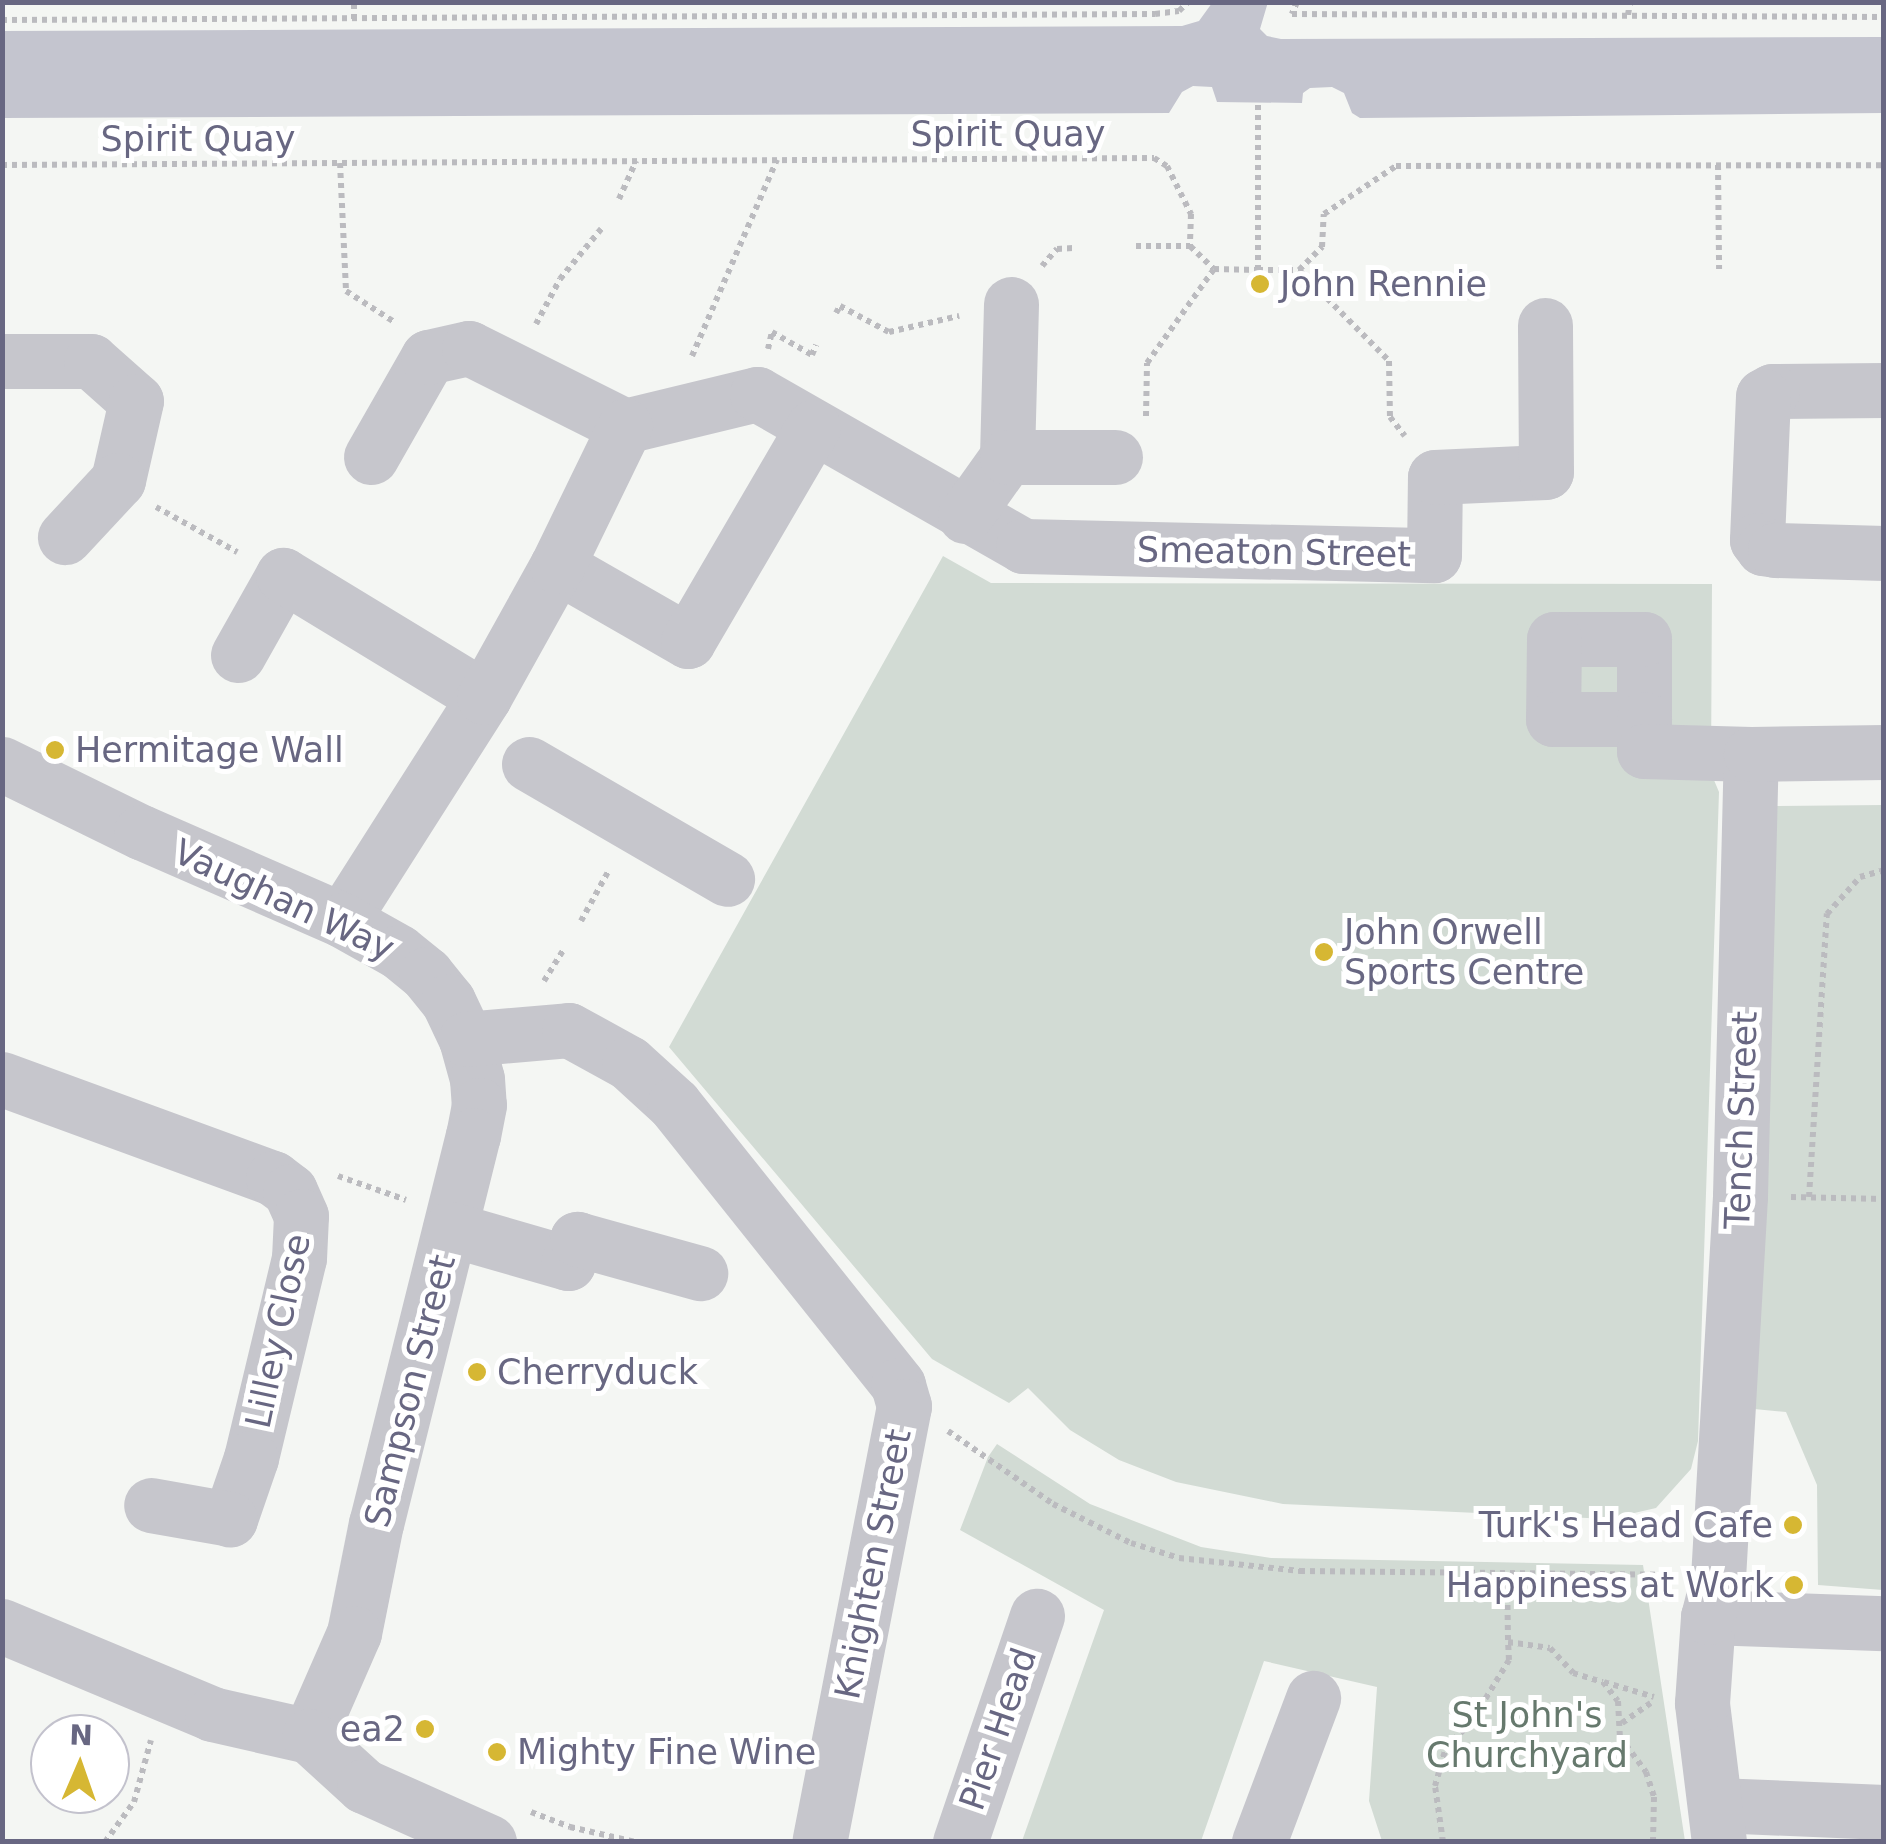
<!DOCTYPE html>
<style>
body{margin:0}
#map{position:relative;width:1886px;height:1844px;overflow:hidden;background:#f4f6f3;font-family:"DejaVu Sans",sans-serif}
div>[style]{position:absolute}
.green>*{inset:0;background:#d2dbd4}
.water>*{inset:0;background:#c4c5cf}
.path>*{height:6px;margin-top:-3px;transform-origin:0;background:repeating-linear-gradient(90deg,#bbbbbf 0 5px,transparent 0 10px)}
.minor>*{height:55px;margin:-27.5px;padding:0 27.5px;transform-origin:27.5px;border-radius:27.5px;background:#c6c6cc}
.dots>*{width:28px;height:28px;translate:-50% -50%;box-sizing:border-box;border:5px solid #fff;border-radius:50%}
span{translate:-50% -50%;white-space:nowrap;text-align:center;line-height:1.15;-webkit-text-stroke:10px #fff;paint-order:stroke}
.street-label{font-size:35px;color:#686782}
.poi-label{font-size:35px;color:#686782}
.left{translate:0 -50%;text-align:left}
.right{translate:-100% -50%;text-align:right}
.park-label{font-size:35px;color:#66796d}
.frame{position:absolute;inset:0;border:5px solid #686782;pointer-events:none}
.north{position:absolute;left:30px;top:1714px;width:100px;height:100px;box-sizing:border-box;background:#fff;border:2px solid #c3c2cd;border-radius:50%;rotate:2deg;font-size:28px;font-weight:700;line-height:40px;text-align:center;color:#686782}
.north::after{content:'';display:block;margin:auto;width:35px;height:45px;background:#d6b733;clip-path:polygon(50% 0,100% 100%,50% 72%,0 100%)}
</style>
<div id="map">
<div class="green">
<div style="clip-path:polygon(943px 556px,991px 583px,1712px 584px,1711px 773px,1719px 792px,1698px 1441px,1691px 1469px,1656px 1508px,1608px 1519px,1283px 1504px,1176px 1482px,1119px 1460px,1070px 1430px,1028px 1388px,1009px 1403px,932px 1359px,669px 1047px)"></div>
<div style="clip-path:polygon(1883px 805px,1883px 1590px,1818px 1585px,1817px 1485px,1786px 1412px,1754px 1409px,1772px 806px)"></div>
<div style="clip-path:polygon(997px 1444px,1090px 1504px,1201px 1547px,1271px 1558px,1643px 1565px,1685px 1841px,1382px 1841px,1369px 1801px,1377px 1687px,1264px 1661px,1201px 1841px,1022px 1841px,1104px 1610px,960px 1530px,988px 1457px)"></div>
</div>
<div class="water">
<div style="clip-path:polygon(1268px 2px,1260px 29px,1267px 36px,1281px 39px,1883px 37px,1883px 113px,1360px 118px,1352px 113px,1344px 93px,1332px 87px,1310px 88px,1303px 93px,1302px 103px,1217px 102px,1212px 87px,1193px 86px,1182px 92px,1169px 113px,3px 118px,3px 31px,1182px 26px,1199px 21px,1212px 3px)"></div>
</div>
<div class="path">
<div style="left:1297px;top:2px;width:13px;rotate:113deg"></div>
<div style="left:1292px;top:14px;width:592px;rotate:0.29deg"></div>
<div style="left:1628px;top:15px;width:13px;rotate:-81deg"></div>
<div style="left:354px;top:19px;width:17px;rotate:-90deg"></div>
<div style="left:2px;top:20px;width:1153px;rotate:-0.3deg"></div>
<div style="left:1155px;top:14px;width:24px;rotate:-7deg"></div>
<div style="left:1179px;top:11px;width:13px;rotate:-45deg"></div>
<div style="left:340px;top:163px;width:128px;rotate:87.3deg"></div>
<div style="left:346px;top:291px;width:56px;rotate:32.6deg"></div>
<div style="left:2px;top:165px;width:1152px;rotate:-0.35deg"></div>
<div style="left:1154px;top:158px;width:15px;rotate:32deg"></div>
<div style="left:1167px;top:166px;width:54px;rotate:63.4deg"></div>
<div style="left:1191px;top:214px;width:32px;rotate:92deg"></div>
<div style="left:1190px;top:246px;width:33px;rotate:44deg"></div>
<div style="left:1214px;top:269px;width:44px;rotate:1.3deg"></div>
<div style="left:1258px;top:270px;width:41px"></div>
<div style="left:1299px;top:270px;width:33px;rotate:-45deg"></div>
<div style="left:1322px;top:247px;width:33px;rotate:-87deg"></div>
<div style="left:1324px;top:214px;width:87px;rotate:-33.7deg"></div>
<div style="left:1396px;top:166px;width:488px;rotate:-0.1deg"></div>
<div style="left:1718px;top:165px;width:104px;rotate:89.4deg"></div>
<div style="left:619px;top:199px;width:42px;rotate:-65.9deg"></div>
<div style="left:1136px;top:246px;width:54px"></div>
<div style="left:1042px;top:266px;width:23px;rotate:-49deg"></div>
<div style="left:1057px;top:249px;width:16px;rotate:-4deg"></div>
<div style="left:1258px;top:270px;width:168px;rotate:-90deg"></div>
<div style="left:1299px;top:270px;width:128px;rotate:45.3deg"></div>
<div style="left:1389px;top:361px;width:56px;rotate:89deg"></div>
<div style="left:1390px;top:417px;width:24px;rotate:52deg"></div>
<div style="left:836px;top:313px;width:8px;rotate:-60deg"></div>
<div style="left:840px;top:306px;width:55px;rotate:28deg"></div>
<div style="left:889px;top:332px;width:72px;rotate:-12.9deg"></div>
<div style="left:536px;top:324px;width:51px;rotate:-61.9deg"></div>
<div style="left:560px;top:279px;width:65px;rotate:-50.6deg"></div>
<div style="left:768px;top:349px;width:17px;rotate:-77deg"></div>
<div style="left:772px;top:332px;width:46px;rotate:29.9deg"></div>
<div style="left:812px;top:355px;width:11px;rotate:-68deg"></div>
<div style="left:692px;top:356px;width:214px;rotate:-66.6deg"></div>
<div style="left:1146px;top:416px;width:53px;rotate:-88.9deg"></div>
<div style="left:1147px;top:363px;width:115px;rotate:-54.5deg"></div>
<div style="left:156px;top:507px;width:93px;rotate:29.1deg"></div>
<div style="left:581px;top:921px;width:58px;rotate:-61.2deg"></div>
<div style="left:544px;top:981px;width:39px;rotate:-58deg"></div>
<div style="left:338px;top:1176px;width:72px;rotate:19.4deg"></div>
<div style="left:1791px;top:1197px;width:93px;rotate:1.2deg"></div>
<div style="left:1809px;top:1197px;width:284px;rotate:-86.4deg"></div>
<div style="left:1827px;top:914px;width:50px;rotate:-48.3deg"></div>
<div style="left:1860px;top:877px;width:25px;rotate:-16deg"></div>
<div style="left:948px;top:1431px;width:128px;rotate:34.8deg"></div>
<div style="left:1053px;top:1504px;width:87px;rotate:26.6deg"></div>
<div style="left:1131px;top:1543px;width:50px;rotate:17.4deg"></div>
<div style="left:1179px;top:1558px;width:122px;rotate:6.1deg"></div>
<div style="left:1300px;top:1571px;width:365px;rotate:0.6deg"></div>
<div style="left:1507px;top:1575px;width:67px;rotate:89.1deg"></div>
<div style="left:1604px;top:1682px;width:52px;rotate:16.7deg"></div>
<div style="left:1622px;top:1723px;width:35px;rotate:-35deg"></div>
<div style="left:531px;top:1812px;width:42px;rotate:21deg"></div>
<div style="left:570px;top:1827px;width:68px;rotate:12.8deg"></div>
<div style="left:105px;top:1842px;width:49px;rotate:-54.1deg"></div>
<div style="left:134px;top:1802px;width:64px;rotate:-74.7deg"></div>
<div style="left:1443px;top:1842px;width:57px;rotate:-98.1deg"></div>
<div style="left:1435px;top:1786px;width:41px;rotate:-74.2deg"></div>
<div style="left:1446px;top:1747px;width:33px;rotate:-44deg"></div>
<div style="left:1470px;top:1724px;width:75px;rotate:-58.6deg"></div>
<div style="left:1509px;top:1660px;width:18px;rotate:-93deg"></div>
<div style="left:1508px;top:1642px;width:42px;rotate:8.1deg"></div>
<div style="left:1550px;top:1648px;width:34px;rotate:47deg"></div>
<div style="left:1573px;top:1673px;width:31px;rotate:17deg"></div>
<div style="left:1603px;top:1682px;width:24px;rotate:52deg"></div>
<div style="left:1618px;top:1701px;width:36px;rotate:87deg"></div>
<div style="left:1620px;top:1737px;width:44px;rotate:53.4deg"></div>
<div style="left:1646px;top:1772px;width:26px;rotate:72deg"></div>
<div style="left:1654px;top:1797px;width:45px;rotate:91.3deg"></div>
</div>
<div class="minor">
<div style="left:2px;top:361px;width:89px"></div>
<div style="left:91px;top:361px;width:60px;rotate:41.6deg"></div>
<div style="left:136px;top:401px;width:81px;rotate:102.8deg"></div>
<div style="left:118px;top:480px;width:78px;rotate:132.9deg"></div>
<div style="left:1884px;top:390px;width:112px;rotate:179.5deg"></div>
<div style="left:1772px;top:391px;width:10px;rotate:151deg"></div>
<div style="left:1763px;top:396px;width:144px;rotate:92.4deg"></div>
<div style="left:1757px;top:540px;width:10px;rotate:53deg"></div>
<div style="left:1763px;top:548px;width:12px;rotate:9deg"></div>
<div style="left:1775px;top:550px;width:109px;rotate:1.6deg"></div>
<div style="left:625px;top:426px;width:136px;rotate:-13.6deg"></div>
<div style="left:757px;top:394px;width:306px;rotate:29.7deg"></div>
<div style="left:1023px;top:546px;width:411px;rotate:1.3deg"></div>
<div style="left:1434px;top:555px;width:78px;rotate:-89.3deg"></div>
<div style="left:1435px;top:477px;width:111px;rotate:-2.6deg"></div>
<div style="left:1546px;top:472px;width:147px;rotate:-90.4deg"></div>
<div style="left:371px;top:457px;width:115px;rotate:-60.3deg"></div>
<div style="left:428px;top:357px;width:42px;rotate:-12.4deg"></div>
<div style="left:469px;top:348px;width:174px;rotate:26.6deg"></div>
<div style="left:1007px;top:457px;width:153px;rotate:-88.5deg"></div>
<div style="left:965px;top:516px;width:72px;rotate:-54.6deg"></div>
<div style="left:1007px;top:457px;width:108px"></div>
<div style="left:557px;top:566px;width:151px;rotate:29.8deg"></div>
<div style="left:688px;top:641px;width:248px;rotate:-59.7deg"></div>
<div style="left:238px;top:655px;width:92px;rotate:-60.6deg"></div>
<div style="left:283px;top:575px;width:235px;rotate:31.3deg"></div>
<div style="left:484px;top:697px;width:264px;rotate:122.5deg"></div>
<div style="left:484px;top:697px;width:150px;rotate:-60.9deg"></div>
<div style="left:557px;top:566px;width:156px;rotate:-64.1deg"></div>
<div style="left:1644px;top:719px;width:80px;rotate:-90deg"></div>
<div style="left:1644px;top:639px;width:90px;rotate:180deg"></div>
<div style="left:1554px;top:639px;width:80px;rotate:90.7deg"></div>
<div style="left:1553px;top:719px;width:91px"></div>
<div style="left:1644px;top:719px;width:32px;rotate:90deg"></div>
<div style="left:1644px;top:751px;width:107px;rotate:1.6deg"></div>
<div style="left:2px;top:764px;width:155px;rotate:26.1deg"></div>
<div style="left:141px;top:832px;width:219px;rotate:23.6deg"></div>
<div style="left:342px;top:920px;width:65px;rotate:29.3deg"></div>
<div style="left:399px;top:952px;width:35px;rotate:39deg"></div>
<div style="left:426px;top:974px;width:35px;rotate:51deg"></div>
<div style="left:448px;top:1001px;width:42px;rotate:64.7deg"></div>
<div style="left:466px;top:1039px;width:41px;rotate:74.6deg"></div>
<div style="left:477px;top:1079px;width:26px;rotate:86deg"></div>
<div style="left:479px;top:1105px;width:31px;rotate:101deg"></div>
<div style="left:473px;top:1135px;width:400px;rotate:104deg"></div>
<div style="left:376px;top:1523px;width:112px;rotate:101.3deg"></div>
<div style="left:354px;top:1633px;width:112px;rotate:113.6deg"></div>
<div style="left:529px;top:764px;width:229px;rotate:30.1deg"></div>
<div style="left:466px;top:1039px;width:103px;rotate:-5deg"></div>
<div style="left:569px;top:1030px;width:68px;rotate:28.8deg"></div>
<div style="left:629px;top:1063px;width:61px;rotate:42.3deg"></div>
<div style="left:674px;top:1104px;width:359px;rotate:51.4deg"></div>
<div style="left:898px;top:1385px;width:22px;rotate:74deg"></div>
<div style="left:904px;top:1406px;width:442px;rotate:101deg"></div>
<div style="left:2px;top:1079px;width:289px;rotate:20.1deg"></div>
<div style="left:273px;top:1178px;width:21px;rotate:37deg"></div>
<div style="left:290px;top:1191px;width:27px;rotate:66deg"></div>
<div style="left:301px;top:1216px;width:42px;rotate:92.7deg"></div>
<div style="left:299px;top:1258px;width:206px;rotate:103.5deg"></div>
<div style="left:251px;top:1458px;width:65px;rotate:109deg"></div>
<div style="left:230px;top:1519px;width:80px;rotate:-170deg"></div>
<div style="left:450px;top:1229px;width:123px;rotate:16.1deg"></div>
<div style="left:568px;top:1263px;width:26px;rotate:-69deg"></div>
<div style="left:577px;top:1239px;width:128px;rotate:15.5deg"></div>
<div style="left:1708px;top:1617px;width:176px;rotate:2deg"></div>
<div style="left:2px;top:1626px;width:228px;rotate:22.7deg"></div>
<div style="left:212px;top:1714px;width:99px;rotate:12.8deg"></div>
<div style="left:309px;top:1736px;width:74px;rotate:42.3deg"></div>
<div style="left:364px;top:1786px;width:137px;rotate:24.1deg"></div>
<div style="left:1717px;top:1805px;width:167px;rotate:2.4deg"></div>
<div style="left:960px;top:1842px;width:239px;rotate:-71.2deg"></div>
<div style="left:1259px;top:1842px;width:154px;rotate:-69.4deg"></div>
<div style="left:1719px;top:1842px;width:140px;rotate:-97deg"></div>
<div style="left:1702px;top:1703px;width:86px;rotate:-86deg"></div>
<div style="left:1708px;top:1617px;width:40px;rotate:-75.6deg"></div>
<div style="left:1718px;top:1578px;width:383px;rotate:-86.7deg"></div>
<div style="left:1740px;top:1196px;width:442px;rotate:-88.6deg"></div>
<div style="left:1751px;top:754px;width:133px;rotate:-0.9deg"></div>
</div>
<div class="dots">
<div style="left:1260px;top:284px;background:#d6b733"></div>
<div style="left:55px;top:750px;background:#d6b733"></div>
<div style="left:1324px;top:952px;background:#d6b733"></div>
<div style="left:477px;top:1372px;background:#d6b733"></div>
<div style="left:1793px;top:1525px;background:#d6b733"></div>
<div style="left:1794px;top:1585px;background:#d6b733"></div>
<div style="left:425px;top:1729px;background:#d6b733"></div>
<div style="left:497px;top:1752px;background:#d6b733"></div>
</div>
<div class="street-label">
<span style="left:1008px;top:134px">Spirit Quay</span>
<span style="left:198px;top:139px">Spirit Quay</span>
<span style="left:1274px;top:552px;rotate:1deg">Smeaton Street</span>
<span style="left:284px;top:900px;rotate:25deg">Vaughan Way</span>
<span style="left:1741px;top:1120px;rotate:-88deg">Tench Street</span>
<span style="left:278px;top:1331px;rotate:-78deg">Lilley Close</span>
<span style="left:410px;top:1391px;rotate:-76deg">Sampson Street</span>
<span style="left:873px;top:1564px;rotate:-79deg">Knighten Street</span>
<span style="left:998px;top:1729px;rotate:-71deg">Pier Head</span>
</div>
<div class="poi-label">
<span class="left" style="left:1280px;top:284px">John Rennie</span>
<span class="left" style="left:75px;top:750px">Hermitage Wall</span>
<span class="left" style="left:1344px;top:952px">John Orwell<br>Sports Centre</span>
<span class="left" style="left:497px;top:1372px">Cherryduck</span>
<span class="right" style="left:1773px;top:1525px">Turk's Head Cafe</span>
<span class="right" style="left:1774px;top:1585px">Happiness at Work</span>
<span class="right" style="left:405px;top:1729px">ea2</span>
<span class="left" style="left:517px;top:1752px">Mighty Fine Wine</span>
</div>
<div class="park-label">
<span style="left:1527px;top:1735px">St John's<br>Churchyard</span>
</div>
<div class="frame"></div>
<div class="north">N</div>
</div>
